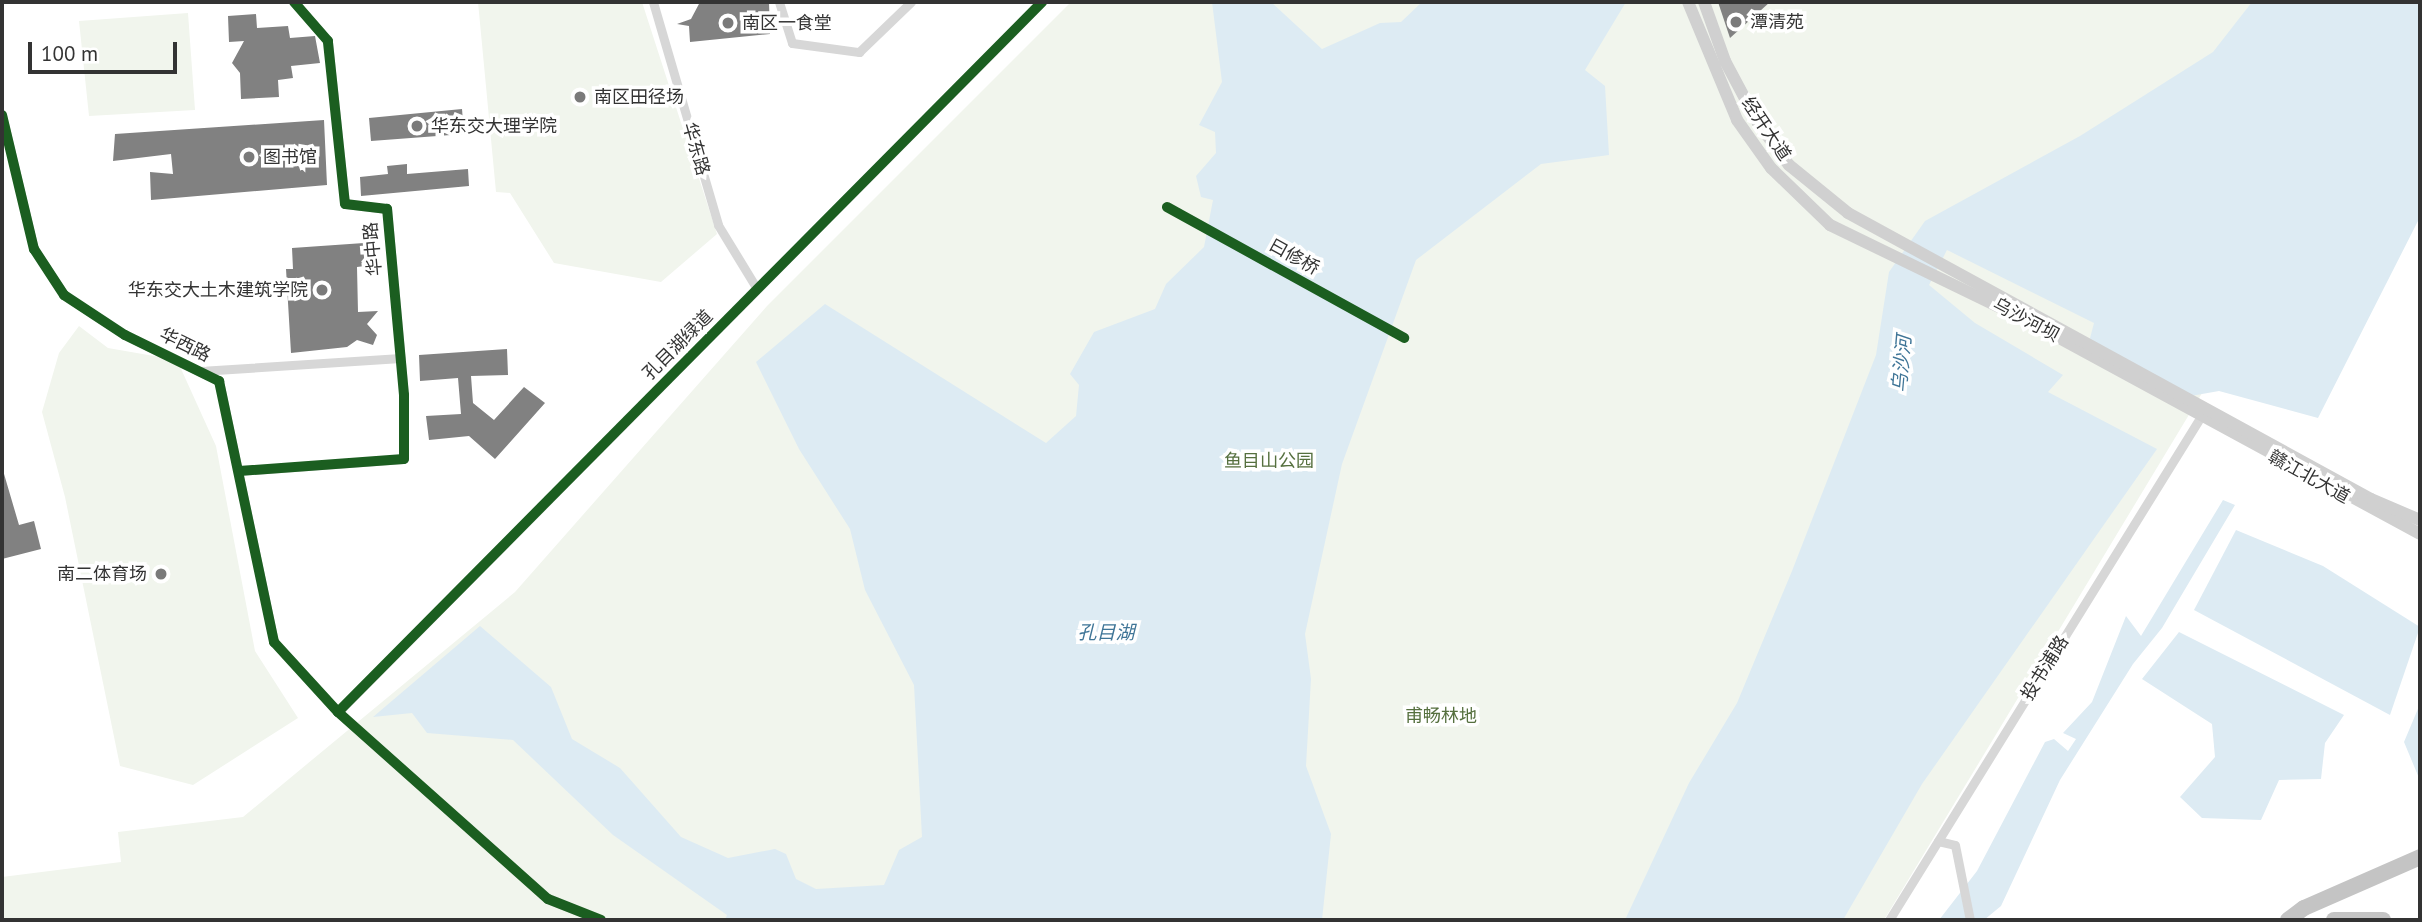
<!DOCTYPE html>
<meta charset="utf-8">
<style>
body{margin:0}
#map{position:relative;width:2422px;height:922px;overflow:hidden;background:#fff;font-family:"PT Sans","Noto Sans SC",sans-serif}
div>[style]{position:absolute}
.green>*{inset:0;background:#f1f5ed}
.water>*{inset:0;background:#ddebf3}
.building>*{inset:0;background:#818181}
.street>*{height:9px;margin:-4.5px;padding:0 4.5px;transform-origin:4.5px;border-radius:4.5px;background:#d7d7d7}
.secondary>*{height:12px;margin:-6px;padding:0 6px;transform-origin:6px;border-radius:6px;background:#d0d0d0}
.highway>*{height:16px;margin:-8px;padding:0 8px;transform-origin:8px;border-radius:8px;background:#c4c4c4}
.cycleway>*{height:10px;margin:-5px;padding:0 5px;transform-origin:5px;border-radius:5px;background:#1b5e20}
.dots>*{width:19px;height:19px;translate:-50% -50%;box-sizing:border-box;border:4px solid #fff;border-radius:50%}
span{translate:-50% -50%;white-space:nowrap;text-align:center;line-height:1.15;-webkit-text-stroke:7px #fff;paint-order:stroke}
.poi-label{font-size:18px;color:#333}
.left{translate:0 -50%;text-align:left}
.right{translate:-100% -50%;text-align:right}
.street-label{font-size:18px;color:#333}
.park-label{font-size:18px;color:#56703f}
.water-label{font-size:19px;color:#3f7597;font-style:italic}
.frame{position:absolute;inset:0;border:4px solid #333;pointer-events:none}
.scale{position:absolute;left:28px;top:42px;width:149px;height:32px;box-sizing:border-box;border:4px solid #333;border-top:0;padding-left:9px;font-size:21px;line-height:24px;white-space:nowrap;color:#333;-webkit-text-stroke:5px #fff;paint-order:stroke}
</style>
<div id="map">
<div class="green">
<div style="clip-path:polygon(478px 2px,642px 2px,717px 234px,661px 282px,554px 263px,510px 193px,496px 192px)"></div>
<div style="clip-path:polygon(1071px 2px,2420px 2px,2420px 32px,1884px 920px,2px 920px,2px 877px,121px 862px,118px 832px,243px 817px,515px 592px,767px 306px)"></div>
<div style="clip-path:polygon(188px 13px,195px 110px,89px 116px,79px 21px)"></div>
<div style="clip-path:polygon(79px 326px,108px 348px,177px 360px,216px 446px,255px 651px,298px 718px,193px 785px,120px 766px,65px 497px,42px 412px,59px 353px)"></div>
</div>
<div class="water">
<div style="clip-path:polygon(1212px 2px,1271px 2px,1322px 49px,1380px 23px,1401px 22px,1422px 2px,1626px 2px,1585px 70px,1605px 86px,1609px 155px,1541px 164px,1416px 260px,1342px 464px,1305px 634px,1311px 679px,1306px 766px,1331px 834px,1322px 920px,725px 920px,727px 915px,613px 835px,513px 740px,427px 733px,412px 713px,373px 717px,480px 626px,551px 687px,572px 739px,620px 768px,681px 837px,728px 858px,775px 849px,786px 854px,796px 879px,816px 889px,884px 885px,899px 850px,922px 837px,914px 685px,865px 590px,850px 529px,799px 449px,756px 362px,825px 304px,1046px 443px,1076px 416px,1079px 385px,1070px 374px,1094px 332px,1155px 309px,1166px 284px,1204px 247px,1213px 200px,1201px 197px,1196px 176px,1216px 153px,1215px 132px,1199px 125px,1222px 82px)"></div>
<div style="clip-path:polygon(2252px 2px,2420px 2px,2420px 217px,2318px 418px,2219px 391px,2185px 397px,2089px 342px,2094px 323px,1947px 250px,1929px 285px,1975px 323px,2063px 375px,2048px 392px,2157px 449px,1922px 784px,1843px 920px,1625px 920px,1689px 783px,1737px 703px,1792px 571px,1876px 355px,1889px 272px,1925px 221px,2080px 136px,2213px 52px)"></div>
<div style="clip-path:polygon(2223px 500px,2235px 505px,2162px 628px,2133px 664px,2060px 780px,2001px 906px,1984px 920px,1939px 920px,1977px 871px,2045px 742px,2054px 739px,2068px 751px,2076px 739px,2063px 733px,2092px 702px,2126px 616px,2141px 636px)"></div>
<div style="clip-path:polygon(2236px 530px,2323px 566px,2420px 627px,2390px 715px,2194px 610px)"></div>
<div style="clip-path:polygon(2179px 632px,2344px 715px,2325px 743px,2321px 779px,2279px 780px,2261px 820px,2202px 818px,2180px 797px,2215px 757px,2212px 724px,2142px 679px)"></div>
<div style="clip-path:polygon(2420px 704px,2420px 778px,2419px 778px,2404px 742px)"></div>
</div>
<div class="building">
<div style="clip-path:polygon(700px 2px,769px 2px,770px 34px,690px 42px,689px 26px,677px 24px,691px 19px)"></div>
<div style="clip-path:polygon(1718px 2px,1770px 2px,1730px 38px)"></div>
<div style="clip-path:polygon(256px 14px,257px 28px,288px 26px,290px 38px,315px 36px,320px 63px,291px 66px,293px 78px,278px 80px,279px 97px,241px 99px,240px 73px,232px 63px,244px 41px,229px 42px,228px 16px)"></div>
<div style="clip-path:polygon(462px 109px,464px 134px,371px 141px,369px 118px)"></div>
<div style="clip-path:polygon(324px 120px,327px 185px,151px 200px,150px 172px,173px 174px,171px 154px,113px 161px,115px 134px)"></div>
<div style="clip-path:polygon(407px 164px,407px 174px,468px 169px,469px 186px,361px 196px,360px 177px,388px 174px,387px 166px)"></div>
<div style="clip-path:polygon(364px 243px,365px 266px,357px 267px,358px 312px,378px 311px,367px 324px,377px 335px,373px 345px,357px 340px,347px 347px,291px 353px,286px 269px,293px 269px,292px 248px)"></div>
<div style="clip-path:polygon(507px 349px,508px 375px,471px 376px,473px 403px,494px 420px,524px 387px,545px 403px,495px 459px,469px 436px,429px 440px,426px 416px,461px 414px,458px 378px,420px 381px,419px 355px)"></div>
<div style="clip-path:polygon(2px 467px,19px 525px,34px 521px,41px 549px,2px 559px)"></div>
</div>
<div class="street">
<div style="left:653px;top:2px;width:232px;rotate:73.7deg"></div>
<div style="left:718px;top:225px;width:75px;rotate:58.6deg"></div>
<div style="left:779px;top:2px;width:43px;rotate:72.4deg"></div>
<div style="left:792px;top:43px;width:68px;rotate:7.7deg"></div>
<div style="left:859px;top:52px;width:72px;rotate:-43.9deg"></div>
<div style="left:2px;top:115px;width:138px;rotate:76.6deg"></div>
<div style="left:34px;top:249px;width:55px;rotate:56.9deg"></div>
<div style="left:64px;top:295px;width:73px;rotate:33.3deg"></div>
<div style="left:125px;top:335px;width:105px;rotate:26.1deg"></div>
<div style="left:219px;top:381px;width:267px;rotate:78.1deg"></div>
<div style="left:274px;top:642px;width:95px;rotate:47.6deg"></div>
<div style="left:338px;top:712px;width:281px;rotate:41.7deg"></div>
<div style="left:548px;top:899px;width:57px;rotate:21.6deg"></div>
<div style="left:200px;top:371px;width:201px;rotate:-3.7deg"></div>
<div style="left:239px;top:471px;width:165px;rotate:-4.2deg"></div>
<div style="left:404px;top:459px;width:64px;rotate:-90deg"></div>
<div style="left:404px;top:395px;width:187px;rotate:-95.2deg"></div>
<div style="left:387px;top:209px;width:42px;rotate:-173.2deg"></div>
<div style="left:345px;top:204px;width:164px;rotate:-96deg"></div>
<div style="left:328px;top:41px;width:52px;rotate:-131.1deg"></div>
<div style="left:338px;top:712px;width:1000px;rotate:-45.24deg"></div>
<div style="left:1938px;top:841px;width:17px;rotate:13deg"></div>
<div style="left:1955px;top:845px;width:76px;rotate:78.7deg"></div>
<div style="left:1889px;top:920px;width:596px;rotate:-58.23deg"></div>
</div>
<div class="secondary">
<div style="left:1688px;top:2px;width:128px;rotate:67.4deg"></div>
<div style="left:1737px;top:120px;width:59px;rotate:54.7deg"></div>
<div style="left:1771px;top:168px;width:82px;rotate:44deg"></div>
<div style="left:1830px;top:225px;width:218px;rotate:25.9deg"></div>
<div style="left:2026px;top:320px;width:448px;rotate:28.5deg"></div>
<div style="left:1704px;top:2px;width:63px;rotate:70.4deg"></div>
<div style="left:1725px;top:61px;width:70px;rotate:62deg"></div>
<div style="left:1758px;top:123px;width:52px;rotate:53.6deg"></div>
<div style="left:1789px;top:165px;width:76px;rotate:39.1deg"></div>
<div style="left:1848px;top:213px;width:596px;rotate:28.67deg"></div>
<div style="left:2371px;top:499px;width:53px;rotate:23.2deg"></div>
</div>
<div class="highway">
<div style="left:2288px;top:920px;width:20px;rotate:-37deg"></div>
<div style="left:2304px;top:908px;width:127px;rotate:-23.7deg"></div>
<div style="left:2334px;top:920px;width:49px"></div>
</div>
<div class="cycleway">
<div style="left:2px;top:115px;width:138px;rotate:76.6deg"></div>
<div style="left:34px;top:249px;width:55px;rotate:56.9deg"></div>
<div style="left:64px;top:295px;width:73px;rotate:33.3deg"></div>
<div style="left:125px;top:335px;width:105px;rotate:26.1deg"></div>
<div style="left:219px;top:381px;width:267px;rotate:78.1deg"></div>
<div style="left:274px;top:642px;width:95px;rotate:47.6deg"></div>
<div style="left:338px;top:712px;width:281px;rotate:41.7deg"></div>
<div style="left:548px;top:899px;width:57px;rotate:21.6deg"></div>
<div style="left:1167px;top:207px;width:271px;rotate:28.9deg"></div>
<div style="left:239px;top:471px;width:165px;rotate:-4.2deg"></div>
<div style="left:404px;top:459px;width:64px;rotate:-90deg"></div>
<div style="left:404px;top:395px;width:187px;rotate:-95.2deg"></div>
<div style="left:387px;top:209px;width:42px;rotate:-173.2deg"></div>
<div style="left:345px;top:204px;width:164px;rotate:-96deg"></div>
<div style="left:328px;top:41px;width:52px;rotate:-131.1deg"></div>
<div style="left:338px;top:712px;width:1000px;rotate:-45.24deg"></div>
</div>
<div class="dots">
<div style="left:1736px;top:22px;background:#7a7a7a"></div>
<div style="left:728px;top:23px;background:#7a7a7a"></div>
<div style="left:580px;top:97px;background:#7a7a7a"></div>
<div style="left:417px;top:126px;background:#7a7a7a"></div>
<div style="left:249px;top:157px;background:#7a7a7a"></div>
<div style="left:322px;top:290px;background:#7a7a7a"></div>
<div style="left:161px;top:574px;background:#7a7a7a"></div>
</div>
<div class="poi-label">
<span class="left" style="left:1750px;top:22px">潭清苑</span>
<span class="left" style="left:742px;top:23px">南区一食堂</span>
<span class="left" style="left:594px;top:97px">南区田径场</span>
<span class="left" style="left:431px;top:126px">华东交大理学院</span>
<span class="left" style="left:263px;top:157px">图书馆</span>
<span class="right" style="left:308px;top:290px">华东交大土木建筑学院</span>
<span class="right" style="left:147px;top:574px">南二体育场</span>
</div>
<div class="street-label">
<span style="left:1766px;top:129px;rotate:56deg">经开大道</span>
<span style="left:696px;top:149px;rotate:74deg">华东路</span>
<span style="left:373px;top:249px;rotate:-95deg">华中路</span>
<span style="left:1294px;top:257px;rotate:29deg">曰修桥</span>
<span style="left:2026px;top:320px;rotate:28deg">乌沙河坝</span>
<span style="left:185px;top:345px;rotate:26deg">华西路</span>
<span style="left:678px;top:345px;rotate:-45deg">孔目湖绿道</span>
<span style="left:2309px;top:477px;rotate:29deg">赣江北大道</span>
<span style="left:2045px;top:668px;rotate:-58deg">投书浦路</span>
</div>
<div class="park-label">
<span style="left:1269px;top:461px">鱼目山公园</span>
<span style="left:1441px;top:716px">甫畅林地</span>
</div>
<div class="water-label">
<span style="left:1902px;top:364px;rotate:-85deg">乌沙河</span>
<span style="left:1106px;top:633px">孔目湖</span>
</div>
<div class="frame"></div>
<div class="scale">100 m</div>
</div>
